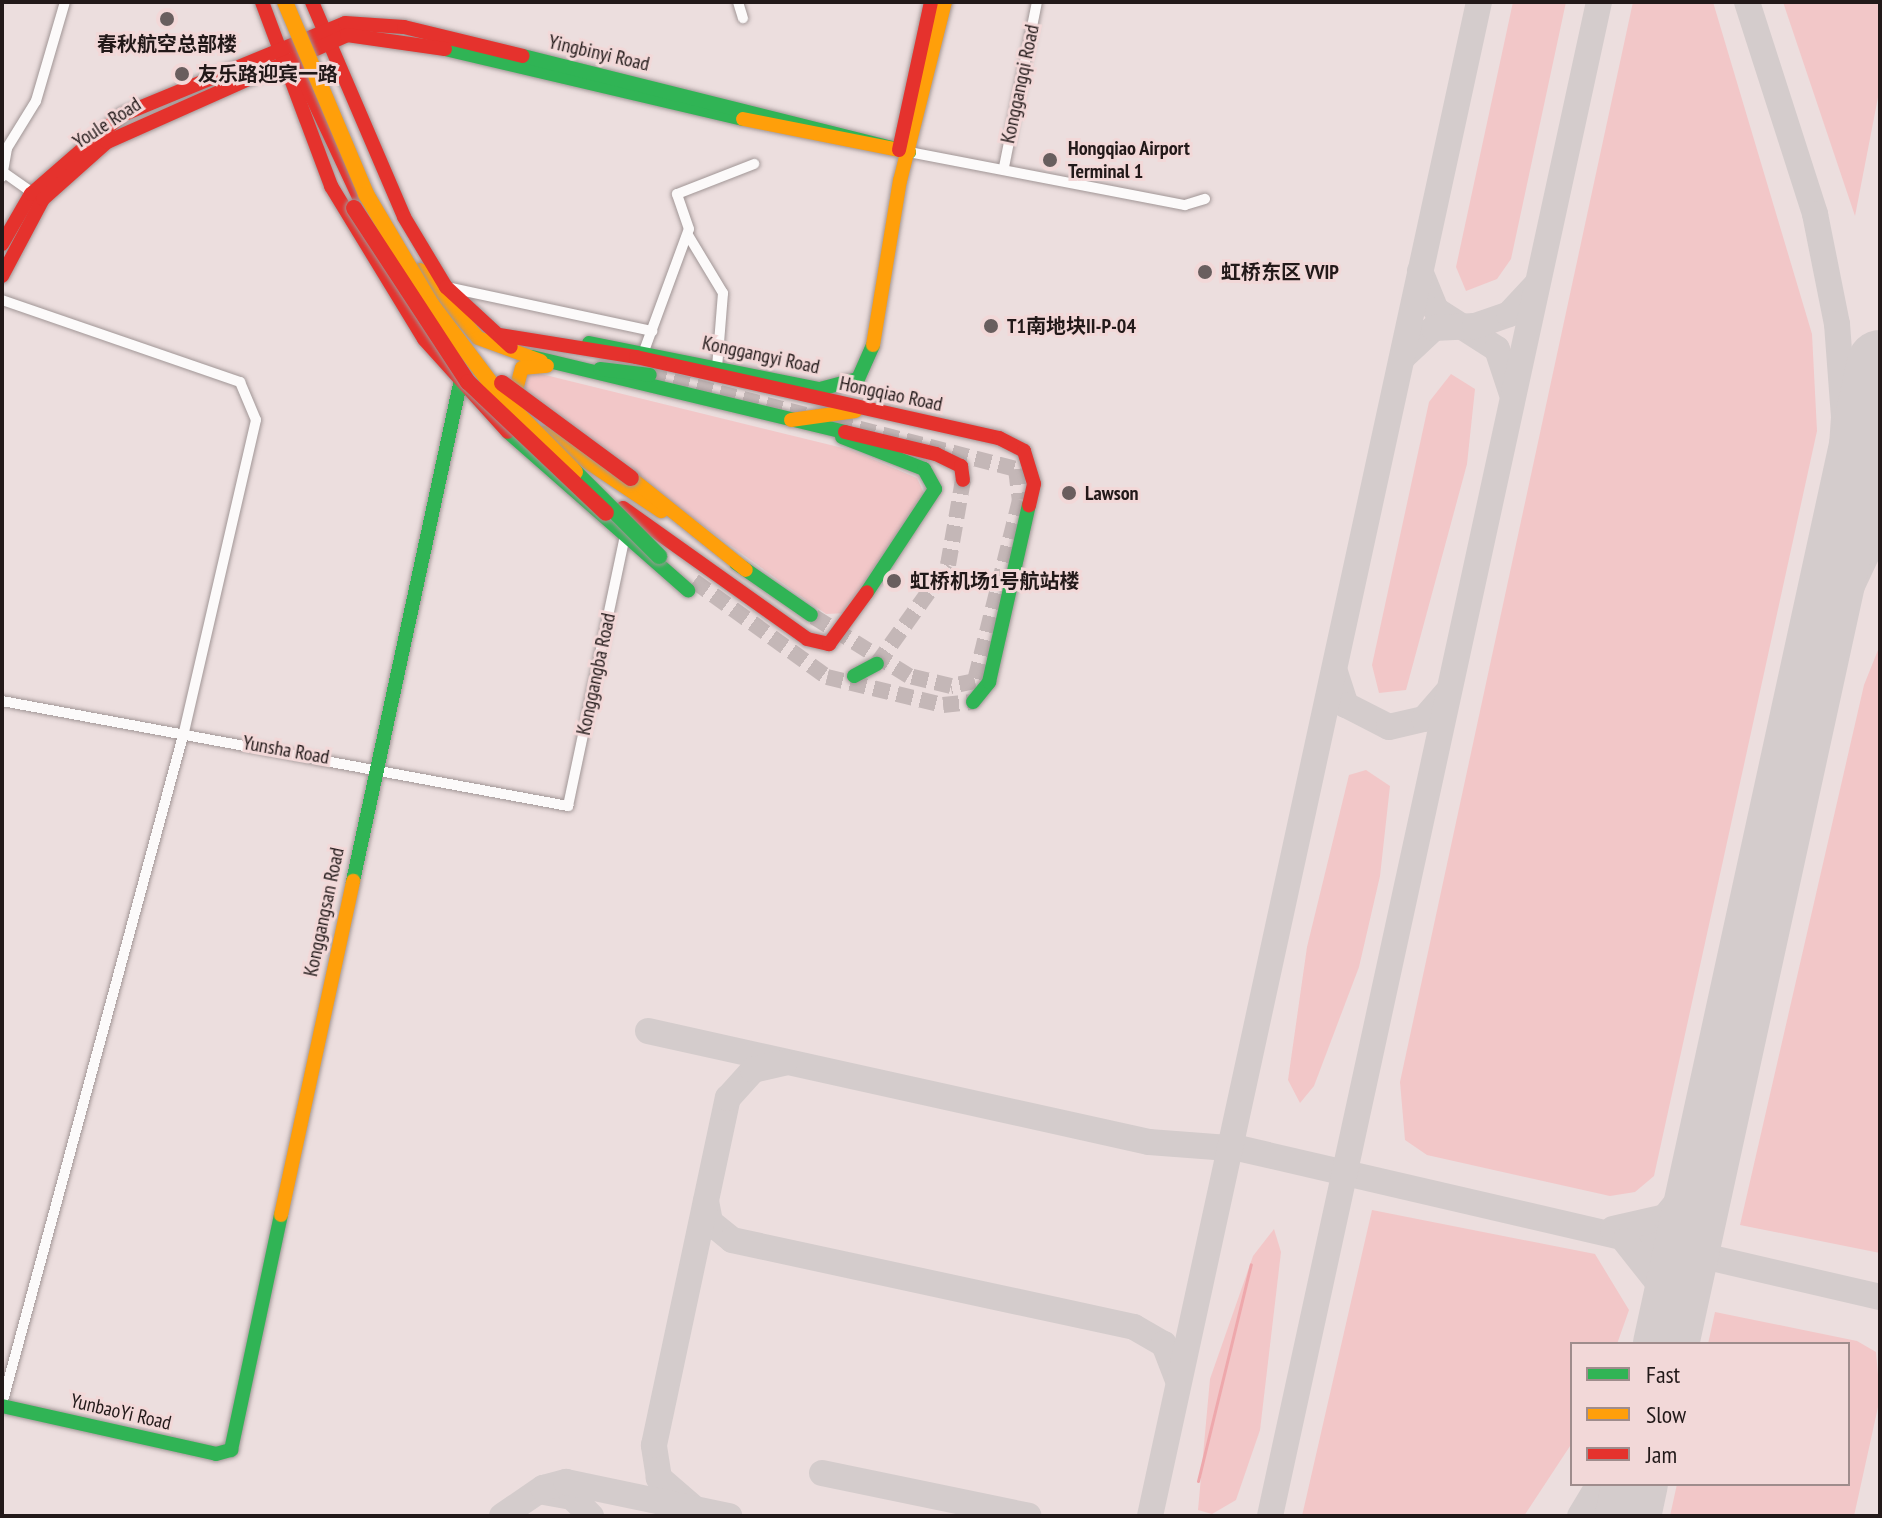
<!DOCTYPE html>
<meta charset="utf-8">
<style>
body{margin:0}
#map{position:relative;width:1882px;height:1518px;overflow:hidden;background:#ecdede;font-family:"PT Sans Narrow","Noto Sans SC",sans-serif}
div>[style]{position:absolute}
.green>*{inset:0;background:#f2c7c8}
.stream>*{height:3px;margin:-1.5px;padding:0 1.5px;transform-origin:1.5px;border-radius:1.5px;background:#eea8ac}
.taxiway>*{height:26px;margin:-13px;padding:0 13px;transform-origin:13px;border-radius:13px;background:#d4cccc}
.runway>*{height:66px;margin:-33px;padding:0 33px;transform-origin:33px;border-radius:33px;background:#d4cccc}
.primary-tunnel>*{height:16px;margin-top:-8px;transform-origin:0;background:repeating-linear-gradient(90deg,#c4b7b7 0 16px,transparent 0 24px)}
.roads{filter:drop-shadow(0 0 2px #a19696) drop-shadow(0 0 2px #a19696)}
.street>*{height:10px;margin:-5px;padding:0 5px;transform-origin:5px;border-radius:5px;background:#fcfafa}
.fast>*{height:14px;margin:-7px;padding:0 7px;transform-origin:7px;border-radius:7px;background:#30b455}
.slow>*{height:14px;margin:-7px;padding:0 7px;transform-origin:7px;border-radius:7px;background:#ff9f0a}
.jam>*{height:14px;margin:-7px;padding:0 7px;transform-origin:7px;border-radius:7px;background:#e5322d}
.bridges{filter:drop-shadow(0 0 2px #a19696) drop-shadow(0 0 2px #a19696)}
.fast-bridge>*{height:16px;margin:-8px;padding:0 8px;transform-origin:8px;border-radius:8px;background:#30b455}
.slow-bridge>*{height:16px;margin:-8px;padding:0 8px;transform-origin:8px;border-radius:8px;background:#ff9f0a}
.jam-bridge>*{height:16px;margin:-8px;padding:0 8px;transform-origin:8px;border-radius:8px;background:#e5322d}
.dots>*{width:22px;height:22px;translate:-50% -50%;box-sizing:border-box;border:4px solid #f2d8d8;border-radius:50%}
span{translate:-50% -50%;white-space:nowrap;text-align:center;line-height:1.15;-webkit-text-stroke:6px #f2d8d8;paint-order:stroke}
.poi-label{font-size:20px;color:#221919;font-weight:700}
.left{translate:0 -50%;text-align:left}
.street-label{font-size:20px;color:#221919}
.frame{position:absolute;inset:0;border:4px solid #221919;pointer-events:none}
.legend{position:absolute;left:1570px;top:1342px;width:280px;height:144px;box-sizing:border-box;background:#f2d8d8;border:2px solid #9f8c8c;margin:0;padding:10px 14px;list-style:none;font-size:24px;color:#221919}
.legend li{display:flex;align-items:center;gap:16px;height:40px}
.legend b{width:40px;border:2px solid #9f8c8c}
</style>
<div id="map">
<div class="green">
<div style="clip-path:polygon(1513px 2px,1566px 2px,1511px 259px,1497px 279px,1466px 291px,1456px 267px)"></div>
<div style="clip-path:polygon(1633px 2px,1713px 2px,1812px 334px,1817px 431px,1654px 1176px,1635px 1192px,1610px 1196px,1427px 1155px,1405px 1140px,1400px 1082px)"></div>
<div style="clip-path:polygon(1783px 2px,1880px 2px,1880px 87px,1855px 216px)"></div>
<div style="clip-path:polygon(525px 370px,851px 450px,917px 478px,926px 498px,848px 613px,826px 614px,519px 394px)"></div>
<div style="clip-path:polygon(1451px 374px,1475px 389px,1467px 464px,1406px 690px,1379px 693px,1372px 665px,1429px 402px)"></div>
<div style="clip-path:polygon(1880px 645px,1880px 1253px,1740px 1225px,1864px 685px)"></div>
<div style="clip-path:polygon(1366px 770px,1390px 786px,1380px 876px,1359px 967px,1314px 1086px,1300px 1103px,1288px 1080px,1307px 947px,1349px 775px)"></div>
<div style="clip-path:polygon(1372px 1210px,1595px 1254px,1629px 1310px,1617px 1344px,1572px 1344px,1572px 1443px,1524px 1516px,1302px 1516px)"></div>
<div style="clip-path:polygon(1274px 1229px,1281px 1252px,1260px 1430px,1236px 1500px,1212px 1514px,1198px 1510px,1210px 1379px,1253px 1256px)"></div>
<div style="clip-path:polygon(1715px 1312px,1857px 1341px,1876px 1352px,1880px 1398px,1854px 1516px,1670px 1516px,1677px 1484px,1848px 1484px,1848px 1344px,1708px 1344px)"></div>
</div>
<div class="stream">
<div style="left:1198px;top:1481px;width:223px;rotate:-76.3deg"></div>
</div>
<div class="taxiway">
<div style="left:1747px;top:2px;width:223px;rotate:72.2deg"></div>
<div style="left:1815px;top:214px;width:112px;rotate:78.7deg"></div>
<div style="left:1837px;top:324px;width:93px;rotate:85.7deg"></div>
<div style="left:1844px;top:417px;width:160px;rotate:93.9deg"></div>
<div style="left:1420px;top:271px;width:42px;rotate:67.7deg"></div>
<div style="left:1436px;top:310px;width:72px;rotate:32.6deg"></div>
<div style="left:1497px;top:349px;width:47px;rotate:71.6deg"></div>
<div style="left:1403px;top:357px;width:42px;rotate:-43.1deg"></div>
<div style="left:1434px;top:328px;width:41px;rotate:-2.8deg"></div>
<div style="left:1475px;top:326px;width:36px;rotate:-19deg"></div>
<div style="left:1509px;top:314px;width:40px;rotate:-47deg"></div>
<div style="left:1335px;top:672px;width:35px;rotate:72deg"></div>
<div style="left:1346px;top:705px;width:48px;rotate:27.1deg"></div>
<div style="left:1389px;top:727px;width:36px;rotate:-13deg"></div>
<div style="left:1424px;top:719px;width:35px;rotate:-49deg"></div>
<div style="left:1803px;top:713px;width:82px;rotate:-71.6deg"></div>
<div style="left:1829px;top:635px;width:120px;rotate:-64.9deg"></div>
<div style="left:648px;top:1031px;width:513px;rotate:12.49deg"></div>
<div style="left:1149px;top:1142px;width:93px;rotate:4.3deg"></div>
<div style="left:1242px;top:1149px;width:655px;rotate:13.06deg"></div>
<div style="left:706px;top:1201px;width:21px;rotate:79deg"></div>
<div style="left:710px;top:1222px;width:28px;rotate:39deg"></div>
<div style="left:732px;top:1240px;width:411px;rotate:12.2deg"></div>
<div style="left:1134px;top:1327px;width:34px;rotate:30deg"></div>
<div style="left:1164px;top:1344px;width:39px;rotate:69deg"></div>
<div style="left:1613px;top:1229px;width:53px;rotate:-13deg"></div>
<div style="left:1665px;top:1217px;width:62px;rotate:-50.9deg"></div>
<div style="left:1625px;top:1241px;width:68px;rotate:51.6deg"></div>
<div style="left:1667px;top:1294px;width:27px;rotate:84deg"></div>
<div style="left:1670px;top:1321px;width:24px;rotate:109deg"></div>
<div style="left:822px;top:1473px;width:211px;rotate:11.7deg"></div>
<div style="left:544px;top:1492px;width:28px;rotate:10deg"></div>
<div style="left:572px;top:1497px;width:27px;rotate:45deg"></div>
<div style="left:695px;top:1509px;width:48px;rotate:-139.3deg"></div>
<div style="left:659px;top:1478px;width:33px;rotate:-99deg"></div>
<div style="left:654px;top:1445px;width:355px;rotate:-78deg"></div>
<div style="left:728px;top:1098px;width:38px;rotate:-48deg"></div>
<div style="left:753px;top:1070px;width:32px;rotate:-13deg"></div>
<div style="left:502px;top:1516px;width:50px;rotate:-34.3deg"></div>
<div style="left:543px;top:1488px;width:24px;rotate:-15deg"></div>
<div style="left:566px;top:1482px;width:167px;rotate:11.8deg"></div>
<div style="left:1150px;top:1516px;width:1549px;rotate:-77.74deg"></div>
<div style="left:1270px;top:1516px;width:1549px;rotate:-77.74deg"></div>
<div style="left:1580px;top:1516px;width:37px;rotate:-59deg"></div>
</div>
<div class="runway">
<div style="left:1666px;top:1344px;width:1004px;rotate:-77.69deg"></div>
<div style="left:1628px;top:1516px;width:33px;rotate:-78deg"></div>
</div>
<div class="primary-tunnel">
<div style="left:650px;top:375px;width:378px;rotate:14.4deg"></div>
<div style="left:1016px;top:469px;width:31px;rotate:83deg"></div>
<div style="left:1020px;top:500px;width:187px;rotate:104deg"></div>
<div style="left:975px;top:681px;width:25px;rotate:168deg"></div>
<div style="left:951px;top:686px;width:43px;rotate:-166.6deg"></div>
<div style="left:909px;top:676px;width:115px;rotate:-148.1deg"></div>
<div style="left:694px;top:581px;width:164px;rotate:35.8deg"></div>
<div style="left:827px;top:677px;width:119px;rotate:13.6deg"></div>
<div style="left:943px;top:705px;width:30px;rotate:-6deg"></div>
<div style="left:877px;top:664px;width:122px;rotate:-54.4deg"></div>
<div style="left:948px;top:565px;width:86px;rotate:-80deg"></div>
</div>
<div class="roads">
<div class="street">
<div style="left:738px;top:2px;width:17px;rotate:73deg"></div>
<div style="left:909px;top:152px;width:281px;rotate:10.9deg"></div>
<div style="left:1185px;top:205px;width:21px;rotate:-17deg"></div>
<div style="left:1004px;top:167px;width:168px;rotate:-78.7deg"></div>
<div style="left:3px;top:172px;width:42px;rotate:35.2deg"></div>
<div style="left:2px;top:177px;width:29px;rotate:-80deg"></div>
<div style="left:7px;top:148px;width:55px;rotate:-58.3deg"></div>
<div style="left:36px;top:101px;width:103px;rotate:-73.7deg"></div>
<div style="left:688px;top:235px;width:68px;rotate:58.9deg"></div>
<div style="left:723px;top:293px;width:74px;rotate:94.6deg"></div>
<div style="left:451px;top:288px;width:206px;rotate:12.1deg"></div>
<div style="left:2px;top:300px;width:252px;rotate:19deg"></div>
<div style="left:240px;top:382px;width:41px;rotate:67.2deg"></div>
<div style="left:256px;top:420px;width:320px;rotate:103deg"></div>
<div style="left:184px;top:732px;width:696px;rotate:105.15deg"></div>
<div style="left:644px;top:351px;width:130px;rotate:-69.8deg"></div>
<div style="left:689px;top:229px;width:37px;rotate:-109deg"></div>
<div style="left:677px;top:194px;width:83px;rotate:-21.3deg"></div>
<div style="left:2px;top:701px;width:576px;rotate:10.51deg"></div>
<div style="left:568px;top:806px;width:271px;rotate:-78.1deg"></div>
</div>
<div class="fast">
<div style="left:445px;top:49px;width:306px;rotate:13.2deg"></div>
<div style="left:523px;top:56px;width:398px;rotate:14deg"></div>
<div style="left:589px;top:343px;width:236px;rotate:11.3deg"></div>
<div style="left:820px;top:389px;width:39px;rotate:-15deg"></div>
<div style="left:858px;top:379px;width:37px;rotate:-66deg"></div>
<div style="left:532px;top:357px;width:322px;rotate:13.5deg"></div>
<div style="left:600px;top:369px;width:50px;rotate:6.8deg"></div>
<div style="left:508px;top:432px;width:240px;rotate:41.3deg"></div>
<div style="left:842px;top:437px;width:88px;rotate:21.3deg"></div>
<div style="left:924px;top:469px;width:23px;rotate:61deg"></div>
<div style="left:935px;top:489px;width:123px;rotate:123.4deg"></div>
<div style="left:736px;top:563px;width:91px;rotate:34.7deg"></div>
<div style="left:854px;top:676px;width:26px;rotate:-28deg"></div>
<div style="left:973px;top:702px;width:26px;rotate:-51deg"></div>
<div style="left:989px;top:682px;width:181px;rotate:-77.3deg"></div>
<div style="left:353px;top:881px;width:508px;rotate:-77.85deg"></div>
<div style="left:2px;top:1406px;width:219px;rotate:12.6deg"></div>
<div style="left:216px;top:1454px;width:16px;rotate:-15deg"></div>
<div style="left:231px;top:1450px;width:240px;rotate:-78deg"></div>
</div>
<div class="slow">
<div style="left:743px;top:119px;width:169px;rotate:11.2deg"></div>
<div style="left:420px;top:270px;width:89px;rotate:49.5deg"></div>
<div style="left:478px;top:338px;width:67px;rotate:20.1deg"></div>
<div style="left:873px;top:345px;width:166px;rotate:-80.7deg"></div>
<div style="left:900px;top:181px;width:185px;rotate:-75.9deg"></div>
<div style="left:513px;top:401px;width:34px;rotate:-75deg"></div>
<div style="left:522px;top:368px;width:25px;rotate:-5deg"></div>
<div style="left:791px;top:420px;width:65px;rotate:-8deg"></div>
<div style="left:544px;top:433px;width:141px;rotate:33.7deg"></div>
<div style="left:631px;top:478px;width:147px;rotate:38.7deg"></div>
<div style="left:281px;top:1215px;width:342px;rotate:-77.8deg"></div>
</div>
<div class="jam">
<div style="left:262px;top:2px;width:197px;rotate:69.4deg"></div>
<div style="left:331px;top:186px;width:179px;rotate:58.7deg"></div>
<div style="left:424px;top:339px;width:125px;rotate:47.9deg"></div>
<div style="left:312px;top:2px;width:234px;rotate:66.8deg"></div>
<div style="left:404px;top:217px;width:82px;rotate:59deg"></div>
<div style="left:446px;top:287px;width:88px;rotate:42.7deg"></div>
<div style="left:298px;top:67px;width:156px;rotate:64.9deg"></div>
<div style="left:899px;top:150px;width:151px;rotate:-77.8deg"></div>
<div style="left:2px;top:244px;width:58px;rotate:-59.9deg"></div>
<div style="left:31px;top:194px;width:121px;rotate:-41deg"></div>
<div style="left:122px;top:115px;width:241px;rotate:-22.4deg"></div>
<div style="left:345px;top:23px;width:59px;rotate:3.9deg"></div>
<div style="left:404px;top:27px;width:122px;rotate:13.7deg"></div>
<div style="left:2px;top:276px;width:87px;rotate:-62deg"></div>
<div style="left:43px;top:199px;width:86px;rotate:-41.7deg"></div>
<div style="left:107px;top:142px;width:263px;rotate:-24deg"></div>
<div style="left:347px;top:35px;width:99px;rotate:8.1deg"></div>
<div style="left:500px;top:335px;width:138px;rotate:9.2deg"></div>
<div style="left:636px;top:357px;width:372px;rotate:12.6deg"></div>
<div style="left:999px;top:438px;width:28px;rotate:27deg"></div>
<div style="left:1024px;top:451px;width:34px;rotate:73deg"></div>
<div style="left:1034px;top:484px;width:22px;rotate:103deg"></div>
<div style="left:845px;top:432px;width:94px;rotate:13.6deg"></div>
<div style="left:936px;top:454px;width:28px;rotate:26deg"></div>
<div style="left:961px;top:466px;width:14px;rotate:82deg"></div>
<div style="left:623px;top:508px;width:226px;rotate:35.4deg"></div>
<div style="left:807px;top:639px;width:23px;rotate:13deg"></div>
<div style="left:829px;top:644px;width:64px;rotate:-53.8deg"></div>
</div>
</div>
<div class="bridges">
<div class="fast-bridge">
<div style="left:575px;top:472px;width:119px;rotate:45deg"></div>
</div>
<div class="slow-bridge">
<div style="left:285px;top:2px;width:208px;rotate:67.1deg"></div>
<div style="left:366px;top:194px;width:128px;rotate:59.4deg"></div>
<div style="left:431px;top:304px;width:118px;rotate:52.9deg"></div>
<div style="left:502px;top:398px;width:104px;rotate:45.4deg"></div>
</div>
<div class="jam-bridge">
<div style="left:354px;top:208px;width:208px;rotate:56.8deg"></div>
<div style="left:468px;top:382px;width:190px;rotate:43.5deg"></div>
<div style="left:502px;top:383px;width:160px;rotate:36.4deg"></div>
</div>
</div>
<div class="dots">
<div style="left:167px;top:19px;background:#695e5e"></div>
<div style="left:182px;top:74px;background:#695e5e"></div>
<div style="left:1050px;top:160px;background:#695e5e"></div>
<div style="left:1205px;top:272px;background:#695e5e"></div>
<div style="left:991px;top:326px;background:#695e5e"></div>
<div style="left:1069px;top:493px;background:#695e5e"></div>
<div style="left:894px;top:581px;background:#695e5e"></div>
</div>
<div class="poi-label">
<span style="left:167px;top:44px">春秋航空总部楼</span>
<span class="left" style="left:198px;top:74px">友乐路迎宾一路</span>
<span class="left" style="left:1068px;top:160px">Hongqiao Airport<br>Terminal 1</span>
<span class="left" style="left:1221px;top:272px">虹桥东区 VVIP</span>
<span class="left" style="left:1007px;top:326px">T1南地块II-P-04</span>
<span class="left" style="left:1085px;top:493px">Lawson</span>
<span class="left" style="left:910px;top:581px">虹桥机场1号航站楼</span>
</div>
<div class="street-label">
<span style="left:599px;top:53px;rotate:13deg">Yingbinyi Road</span>
<span style="left:1020px;top:84px;rotate:-78deg">Konggangqi Road</span>
<span style="left:107px;top:123px;rotate:-33deg">Youle Road</span>
<span style="left:761px;top:355px;rotate:12deg">Konggangyi Road</span>
<span style="left:891px;top:394px;rotate:12deg">Hongqiao Road</span>
<span style="left:596px;top:674px;rotate:-78deg">Konggangba Road</span>
<span style="left:286px;top:750px;rotate:10deg">Yunsha Road</span>
<span style="left:324px;top:912px;rotate:-78deg">Konggangsan Road</span>
<span style="left:121px;top:1412px;rotate:13deg">YunbaoYi Road</span>
</div>
<div class="frame"></div>
<ul class="legend">
<li><b style="height:10px;background:#30b455"></b>Fast</li>
<li><b style="height:10px;background:#ff9f0a"></b>Slow</li>
<li><b style="height:10px;background:#e5322d"></b>Jam</li>
</ul>
</div>
